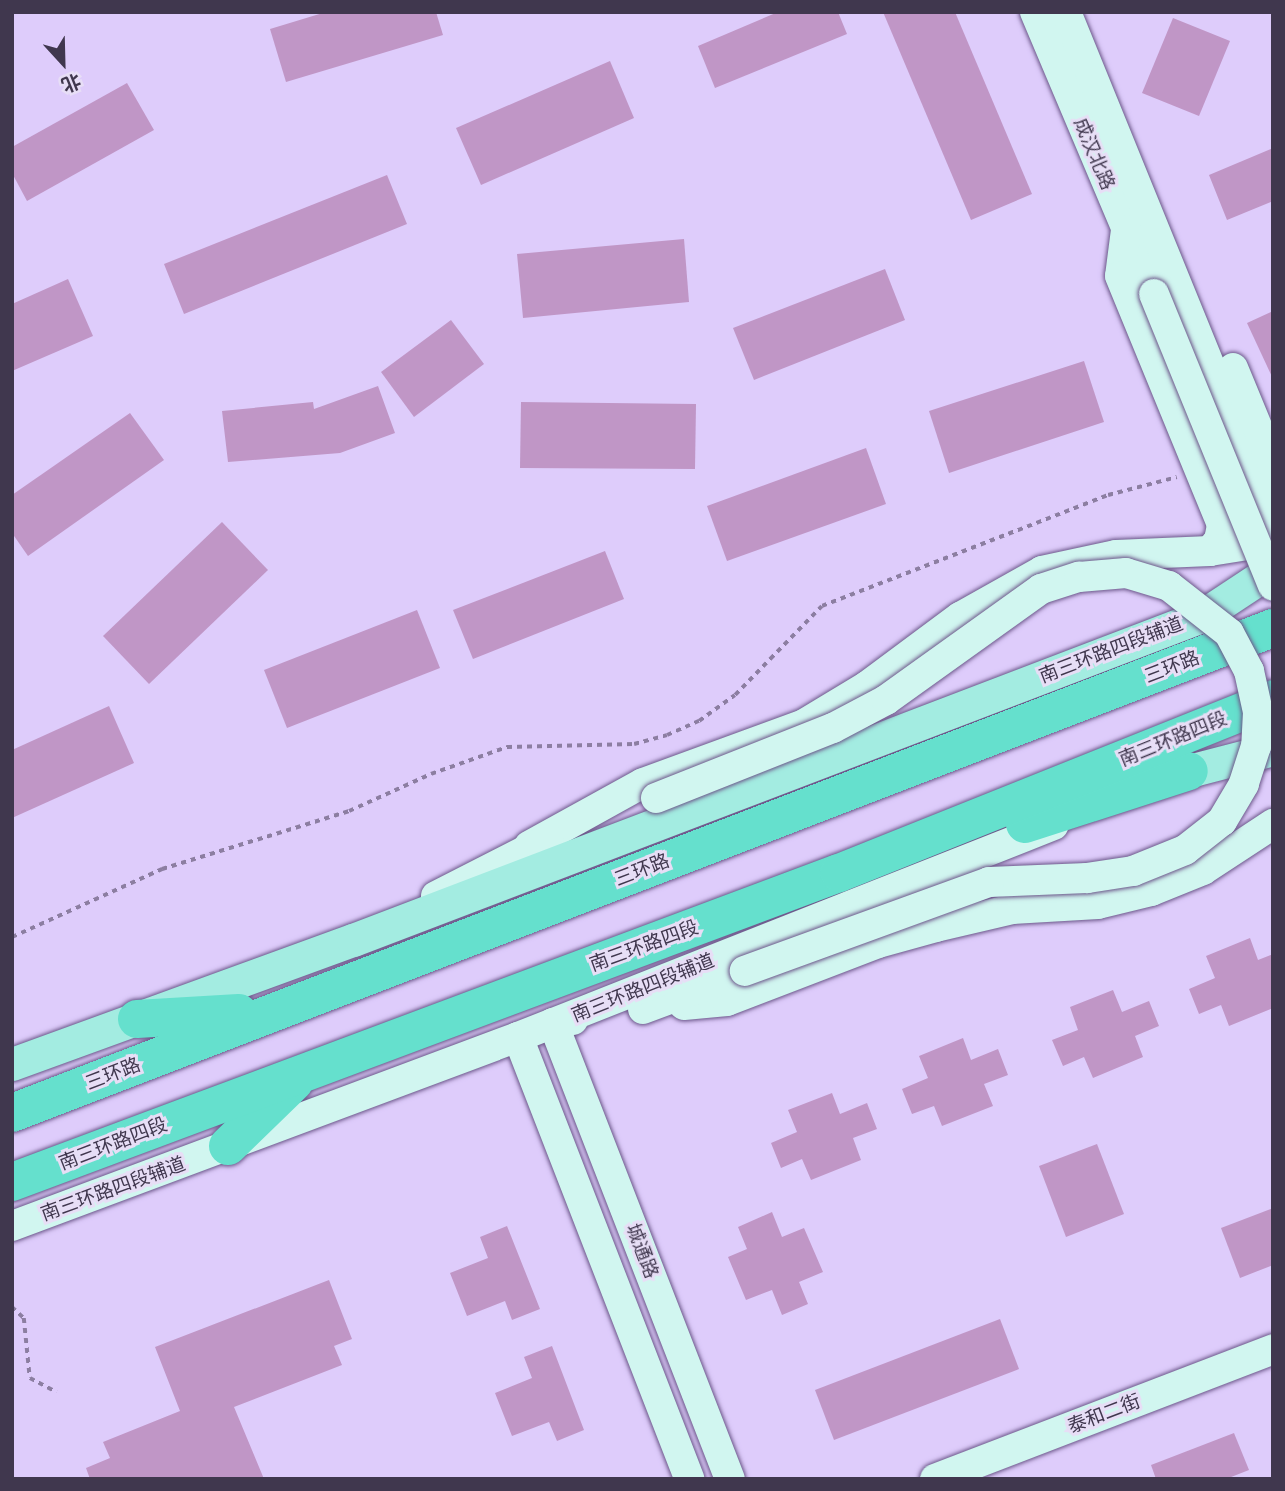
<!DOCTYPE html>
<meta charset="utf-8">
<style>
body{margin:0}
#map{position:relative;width:1285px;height:1491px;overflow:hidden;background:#deccfb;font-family:Montserrat,"Noto Sans SC",sans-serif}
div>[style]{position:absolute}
.building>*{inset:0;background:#c096c6}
.path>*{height:3.5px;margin-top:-1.75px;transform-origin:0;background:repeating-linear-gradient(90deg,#8c7ea1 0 5px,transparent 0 10px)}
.roads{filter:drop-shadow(0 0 2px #6c578a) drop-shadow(0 0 2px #6c578a)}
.secondary>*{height:30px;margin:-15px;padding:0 15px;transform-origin:15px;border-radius:15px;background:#d1f6f0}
.primary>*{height:33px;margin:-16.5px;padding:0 16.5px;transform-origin:16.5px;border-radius:16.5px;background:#a3ece1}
.highway>*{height:38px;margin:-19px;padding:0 19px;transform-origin:19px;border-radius:19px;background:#65e0cd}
.bridges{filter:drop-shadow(0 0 2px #6c578a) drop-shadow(0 0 2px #6c578a)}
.secondary-bridge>*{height:30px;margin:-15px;padding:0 15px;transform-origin:15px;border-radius:15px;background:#d1f6f0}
span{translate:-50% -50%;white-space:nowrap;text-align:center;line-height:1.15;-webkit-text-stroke:6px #e7def6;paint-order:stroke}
.street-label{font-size:19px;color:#40374e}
.frame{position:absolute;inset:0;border:14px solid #40374e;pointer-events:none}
.north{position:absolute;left:28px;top:28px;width:70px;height:70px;-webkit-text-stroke:5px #e7def6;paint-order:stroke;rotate:158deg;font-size:19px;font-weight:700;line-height:28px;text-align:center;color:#40374e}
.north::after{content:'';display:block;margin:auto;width:24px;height:32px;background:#40374e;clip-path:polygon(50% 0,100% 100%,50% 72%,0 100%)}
</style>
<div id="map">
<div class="building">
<div style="clip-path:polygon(326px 12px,436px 12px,443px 35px,286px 82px,270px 29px)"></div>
<div style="clip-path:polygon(778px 12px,838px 12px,847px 34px,715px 88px,698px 46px)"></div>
<div style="clip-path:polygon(883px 12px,955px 12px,1032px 194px,971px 220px)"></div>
<div style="clip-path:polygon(1173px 18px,1230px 41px,1199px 116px,1142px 93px)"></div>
<div style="clip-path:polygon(610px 61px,634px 118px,481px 185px,456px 128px)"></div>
<div style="clip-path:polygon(127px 83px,154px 130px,27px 201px,12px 173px,12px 147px)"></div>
<div style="clip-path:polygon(1273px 148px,1273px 201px,1227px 220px,1209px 175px)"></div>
<div style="clip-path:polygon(387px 175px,407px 224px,184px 314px,164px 264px)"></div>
<div style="clip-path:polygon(684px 239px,689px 302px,523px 318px,517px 254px)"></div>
<div style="clip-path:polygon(885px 269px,905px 320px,754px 380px,733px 328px)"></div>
<div style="clip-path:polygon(68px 279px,93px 336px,12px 371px,12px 304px)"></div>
<div style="clip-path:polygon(1273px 311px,1273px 379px,1247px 323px)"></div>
<div style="clip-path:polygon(451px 320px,484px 364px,414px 417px,381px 372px)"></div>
<div style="clip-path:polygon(1084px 361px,1104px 422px,949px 473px,929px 411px)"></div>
<div style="clip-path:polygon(378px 386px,395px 433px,340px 453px,228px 462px,222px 411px,313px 402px,314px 409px)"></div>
<div style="clip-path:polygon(521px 402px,696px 404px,695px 469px,520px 468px)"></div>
<div style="clip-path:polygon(130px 413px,164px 460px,28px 556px,12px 533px,12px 495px)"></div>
<div style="clip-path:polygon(866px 448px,886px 504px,727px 561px,707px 506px)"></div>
<div style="clip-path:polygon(222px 522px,268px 570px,149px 684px,103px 636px)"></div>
<div style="clip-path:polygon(605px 551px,624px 599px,473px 659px,453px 610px)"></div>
<div style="clip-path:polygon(417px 610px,440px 668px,287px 728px,264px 670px)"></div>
<div style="clip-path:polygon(109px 706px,134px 763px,12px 818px,12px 750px)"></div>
<div style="clip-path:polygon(1250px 938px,1258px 960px,1273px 954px,1273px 1008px,1229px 1026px,1221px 1005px,1199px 1014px,1189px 989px,1215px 978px,1206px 956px)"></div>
<div style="clip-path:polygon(1113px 990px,1122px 1012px,1149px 1001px,1159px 1026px,1135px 1036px,1143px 1057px,1093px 1078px,1084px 1057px,1063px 1066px,1052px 1040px,1078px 1030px,1070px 1007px)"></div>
<div style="clip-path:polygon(963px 1038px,971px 1060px,998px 1049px,1008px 1075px,984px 1084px,993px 1106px,942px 1126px,934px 1106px,912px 1114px,902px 1089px,928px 1078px,919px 1056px)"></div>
<div style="clip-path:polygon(832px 1093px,840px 1114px,867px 1103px,877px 1129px,853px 1138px,861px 1160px,811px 1180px,802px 1159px,781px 1168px,771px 1143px,797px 1132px,788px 1110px)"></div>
<div style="clip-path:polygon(1097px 1144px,1124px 1214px,1066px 1237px,1039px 1166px)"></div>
<div style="clip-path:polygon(1273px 1208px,1273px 1265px,1240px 1278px,1221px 1228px)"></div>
<div style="clip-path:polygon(772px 1212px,782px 1237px,804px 1228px,823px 1272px,799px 1282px,808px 1304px,782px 1315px,772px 1290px,746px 1300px,728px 1257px,747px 1249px,738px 1227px)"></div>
<div style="clip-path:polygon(507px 1226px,540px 1309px,512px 1320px,505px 1301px,467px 1316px,450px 1273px,488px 1258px,480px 1237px)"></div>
<div style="clip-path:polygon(329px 1280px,352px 1339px,334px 1346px,342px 1365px,234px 1407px,264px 1479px,90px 1479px,86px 1468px,110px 1458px,103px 1442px,180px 1411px,155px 1347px)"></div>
<div style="clip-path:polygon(1000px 1319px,1019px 1369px,834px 1440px,815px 1390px)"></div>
<div style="clip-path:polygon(552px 1346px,584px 1430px,557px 1441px,549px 1422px,512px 1436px,495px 1393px,532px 1378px,524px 1357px)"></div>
<div style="clip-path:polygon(1234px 1433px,1249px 1470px,1226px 1479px,1156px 1479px,1151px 1465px)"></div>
</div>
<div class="path">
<div style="left:12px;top:937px;width:165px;rotate:-24.4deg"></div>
<div style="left:162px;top:869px;width:196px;rotate:-17.2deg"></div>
<div style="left:349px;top:811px;width:90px;rotate:-24.3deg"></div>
<div style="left:431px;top:774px;width:81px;rotate:-19.6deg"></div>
<div style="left:507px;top:747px;width:127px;rotate:-1.4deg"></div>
<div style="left:634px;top:744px;width:34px;rotate:-15deg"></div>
<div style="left:667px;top:735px;width:35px;rotate:-24deg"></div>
<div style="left:699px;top:721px;width:44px;rotate:-35.8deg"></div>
<div style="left:735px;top:695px;width:124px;rotate:-45.7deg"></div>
<div style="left:822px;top:606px;width:307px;rotate:-21.2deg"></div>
<div style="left:1108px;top:495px;width:71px;rotate:-14.6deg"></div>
<div style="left:12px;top:1307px;width:16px;rotate:43deg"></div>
<div style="left:24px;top:1318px;width:60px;rotate:84.3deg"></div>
<div style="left:30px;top:1378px;width:30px;rotate:28deg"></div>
</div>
<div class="roads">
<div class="secondary">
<div style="left:1035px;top:12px;width:306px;rotate:67.1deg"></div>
<div style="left:1066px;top:12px;width:549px;rotate:67.87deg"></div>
<div style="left:1126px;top:230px;width:46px;rotate:97.4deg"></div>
<div style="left:1120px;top:276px;width:269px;rotate:67.7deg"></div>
<div style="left:1222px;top:525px;width:15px;rotate:101deg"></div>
<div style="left:1219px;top:540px;width:14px;rotate:129deg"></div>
<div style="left:1233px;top:368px;width:105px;rotate:67.6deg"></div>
<div style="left:529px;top:846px;width:130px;rotate:-28.9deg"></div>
<div style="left:643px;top:783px;width:171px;rotate:-20.1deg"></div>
<div style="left:804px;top:724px;width:74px;rotate:-31.1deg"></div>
<div style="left:867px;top:686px;width:116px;rotate:-36.6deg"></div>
<div style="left:960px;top:617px;width:94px;rotate:-29.3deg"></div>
<div style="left:1042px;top:571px;width:76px;rotate:-12.2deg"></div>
<div style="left:1116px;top:555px;width:94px;rotate:-2.4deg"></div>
<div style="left:1210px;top:551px;width:64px;rotate:-9deg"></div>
<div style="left:436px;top:896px;width:126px;rotate:-27deg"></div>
<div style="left:684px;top:1005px;width:43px;rotate:-5.3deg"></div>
<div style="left:727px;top:1001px;width:162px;rotate:-21deg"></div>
<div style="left:878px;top:943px;width:60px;rotate:-15.4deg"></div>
<div style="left:936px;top:927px;width:78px;rotate:-13.3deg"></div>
<div style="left:1012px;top:909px;width:86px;rotate:-3.3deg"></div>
<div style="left:1098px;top:904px;width:55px;rotate:-13.8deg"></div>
<div style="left:1151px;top:891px;width:56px;rotate:-22deg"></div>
<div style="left:1203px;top:870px;width:84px;rotate:-33.3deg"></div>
<div style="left:643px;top:1009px;width:109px;rotate:-20.4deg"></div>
<div style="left:573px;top:1020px;width:20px;rotate:171deg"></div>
<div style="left:553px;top:1023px;width:489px;rotate:68.8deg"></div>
<div style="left:518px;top:1037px;width:474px;rotate:68.8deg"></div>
<div style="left:12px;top:1226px;width:540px;rotate:-20.48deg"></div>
<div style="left:518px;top:1037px;width:576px;rotate:-21.58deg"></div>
<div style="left:935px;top:1479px;width:362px;rotate:-21deg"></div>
</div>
<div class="primary">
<div style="left:1189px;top:771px;width:87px;rotate:-14.7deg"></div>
<div style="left:12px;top:1064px;width:363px;rotate:-20deg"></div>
<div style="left:353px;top:940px;width:909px;rotate:-20.89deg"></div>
<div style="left:1202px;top:616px;width:85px;rotate:-33.5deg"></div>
</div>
<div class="highway">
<div style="left:1025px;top:824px;width:172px;rotate:-17.9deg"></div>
<div style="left:137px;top:1019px;width:102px;rotate:-3.4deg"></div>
<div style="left:12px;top:1113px;width:1351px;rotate:-21.04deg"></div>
<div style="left:228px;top:1146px;width:92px;rotate:-44.1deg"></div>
<div style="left:12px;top:1182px;width:883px;rotate:-20.49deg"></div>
<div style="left:839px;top:873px;width:468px;rotate:-21.8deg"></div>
</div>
</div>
<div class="bridges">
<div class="secondary-bridge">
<div style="left:1154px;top:294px;width:315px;rotate:67.8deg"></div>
<div style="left:656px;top:798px;width:190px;rotate:-21.6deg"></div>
<div style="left:833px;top:728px;width:60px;rotate:-27.8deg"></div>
<div style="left:886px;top:700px;width:191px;rotate:-35.6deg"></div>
<div style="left:1041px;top:589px;width:40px;rotate:-18deg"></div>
<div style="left:1079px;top:577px;width:47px;rotate:-4.9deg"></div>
<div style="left:1126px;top:573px;width:45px;rotate:16.8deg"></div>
<div style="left:1169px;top:586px;width:76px;rotate:38.1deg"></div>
<div style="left:1229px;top:633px;width:43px;rotate:62.2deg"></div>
<div style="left:1249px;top:671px;width:42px;rotate:77.6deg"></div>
<div style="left:1258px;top:712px;width:34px;rotate:93deg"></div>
<div style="left:1256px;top:746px;width:40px;rotate:108deg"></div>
<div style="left:1244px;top:784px;width:43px;rotate:120.7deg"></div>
<div style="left:1222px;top:821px;width:47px;rotate:141.9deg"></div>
<div style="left:1185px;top:850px;width:56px;rotate:158deg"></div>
<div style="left:1133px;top:871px;width:47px;rotate:171.3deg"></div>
<div style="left:1087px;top:878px;width:98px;rotate:177.7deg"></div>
<div style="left:989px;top:882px;width:260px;rotate:160deg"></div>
</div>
</div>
<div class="street-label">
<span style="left:1094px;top:154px;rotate:67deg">成汉北路</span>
<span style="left:1111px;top:650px;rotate:-21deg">南三环路四段辅道</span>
<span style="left:1172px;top:667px;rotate:-21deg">三环路</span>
<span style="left:1173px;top:739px;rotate:-22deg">南三环路四段</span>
<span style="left:642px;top:870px;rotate:-21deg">三环路</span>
<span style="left:644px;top:946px;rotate:-20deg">南三环路四段</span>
<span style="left:643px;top:988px;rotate:-22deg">南三环路四段辅道</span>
<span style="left:113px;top:1074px;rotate:-21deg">三环路</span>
<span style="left:113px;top:1144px;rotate:-21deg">南三环路四段</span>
<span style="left:113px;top:1189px;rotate:-20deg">南三环路四段辅道</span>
<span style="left:642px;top:1251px;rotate:69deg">城通路</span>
<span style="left:1104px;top:1414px;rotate:-21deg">泰和二街</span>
</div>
<div class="frame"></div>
<div class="north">北</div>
</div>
